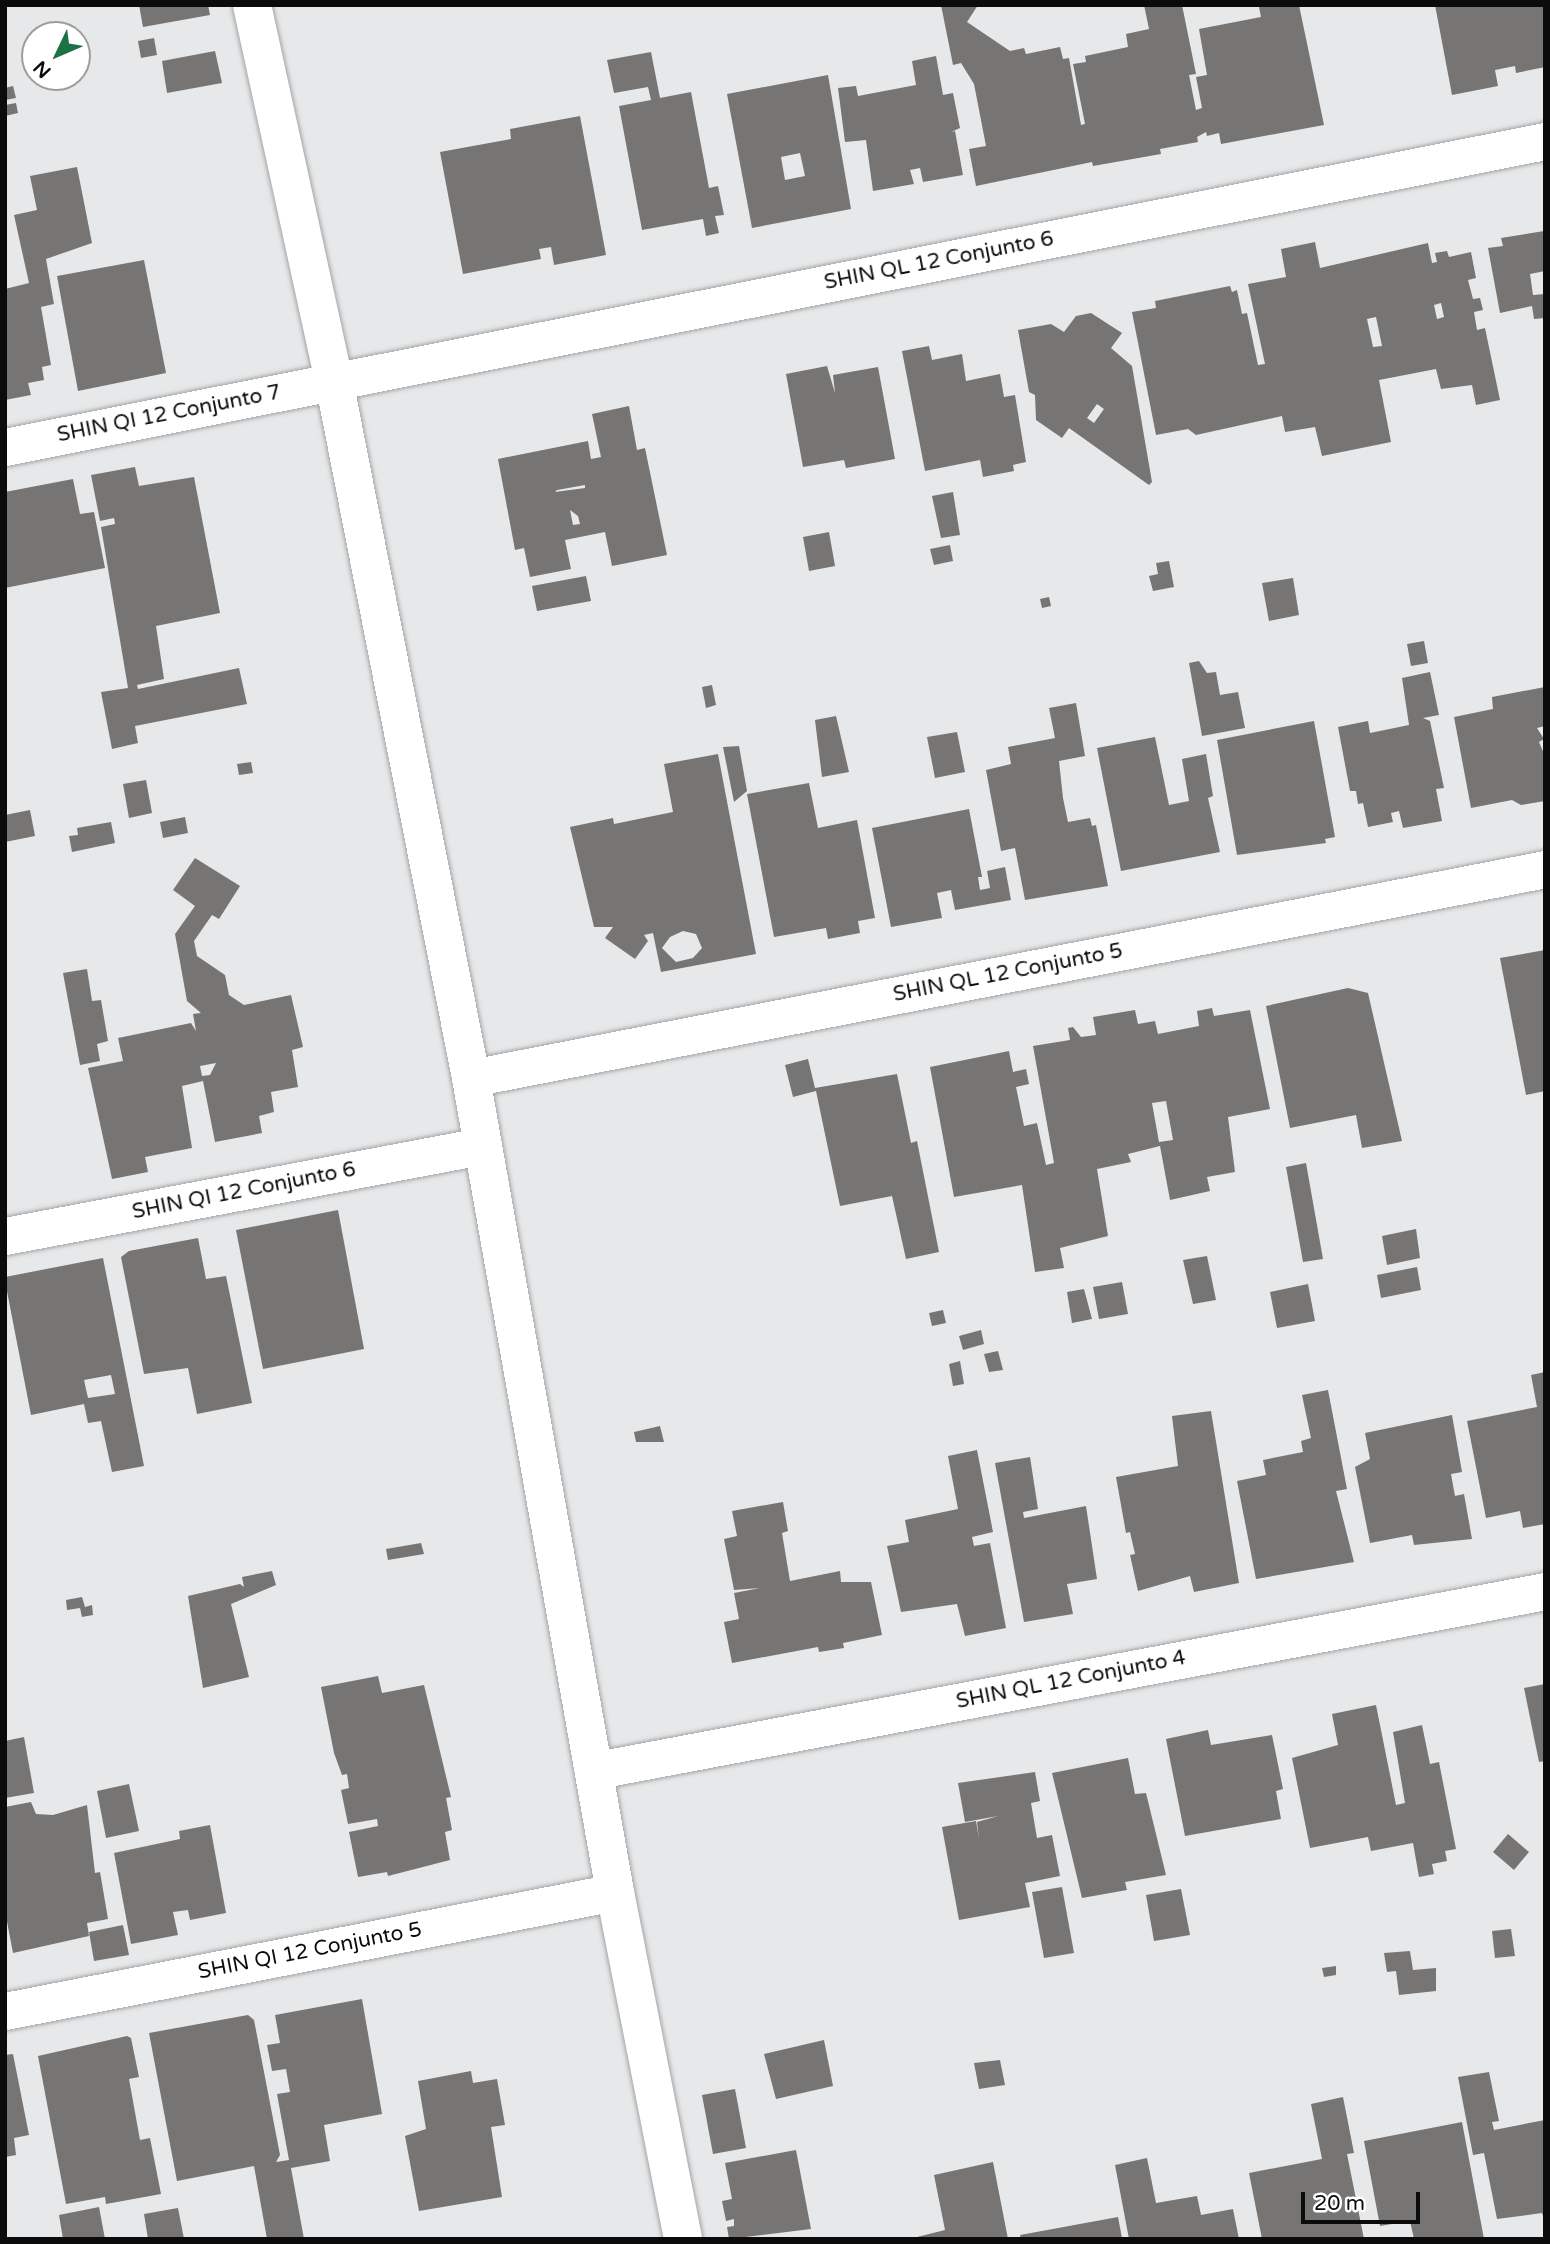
<!DOCTYPE html>
<style>
body{margin:0}
#map{position:relative;width:1550px;height:2244px;overflow:hidden;background:#e7e8e9;font-family:"Varela Round",sans-serif}
div>[style]{position:absolute}
.building>*{inset:0;background:#767574}
.roads{filter:drop-shadow(0 0 2px #a4a5a6) drop-shadow(0 0 2px #a4a5a6)}
.street>*{height:37px;margin:-18.5px;padding:0 18.5px;transform-origin:18.5px;border-radius:18.5px;background:#fff}
.secondary>*{height:38px;margin:-19px;padding:0 19px;transform-origin:19px;border-radius:19px;background:#fff}
span{translate:-50% -50%;white-space:nowrap;text-align:center;line-height:1.15;-webkit-text-stroke:6px #fff;paint-order:stroke}
.street-label{font-size:21px;color:#0b0b0c}
.frame{position:absolute;inset:0;border:7px solid #0b0b0c;pointer-events:none}
.north{position:absolute;left:21px;top:21px;width:70px;height:70px;box-sizing:border-box;background:#fff;border:2px solid #9d9d9e;border-radius:50%;rotate:226deg;font-size:19px;font-weight:700;line-height:28px;text-align:center;color:#0b0b0c}
.north::after{content:'';display:block;margin:auto;width:24px;height:32px;background:#1c7245;clip-path:polygon(50% 0,100% 100%,50% 72%,0 100%)}
.scale{position:absolute;left:1301px;top:2192px;width:119px;height:32px;box-sizing:border-box;border:4px solid #0b0b0c;border-top:0;padding-left:9px;font-size:21px;line-height:24px;white-space:nowrap;color:#0b0b0c;-webkit-text-stroke:5px #fff;paint-order:stroke}
</style>
<div id="map">
<div class="building">
<div style="clip-path:polygon(139px 5px,208px 5px,210px 15px,143px 27px)"></div>
<div style="clip-path:polygon(941px 5px,978px 5px,967px 22px,1010px 51px,1024px 48px,1026px 54px,1060px 47px,1063px 59px,1069px 58px,1081px 125px,1085px 124px,1073px 64px,1086px 62px,1085px 56px,1128px 47px,1126px 34px,1149px 29px,1144px 5px,1182px 5px,1196px 74px,1189px 75px,1196px 110px,1202px 108px,1196px 77px,1207px 75px,1199px 29px,1261px 17px,1259px 7px,1299px 5px,1324px 125px,1221px 144px,1219px 133px,1207px 136px,1206px 132px,1197px 137px,1198px 142px,1160px 149px,1161px 154px,1093px 166px,1092px 162px,976px 186px,969px 149px,986px 146px,974px 84px,961px 63px,953px 65px)"></div>
<div style="clip-path:polygon(1435px 5px,1545px 5px,1545px 67px,1516px 73px,1515px 66px,1495px 70px,1498px 86px,1452px 95px)"></div>
<div style="clip-path:polygon(154px 38px,157px 55px,141px 58px,138px 41px)"></div>
<div style="clip-path:polygon(215px 51px,222px 83px,167px 93px,162px 61px)"></div>
<div style="clip-path:polygon(651px 52px,660px 98px,691px 92px,709px 188px,718px 186px,724px 215px,715px 216px,719px 233px,706px 236px,703px 219px,642px 230px,619px 106px,651px 100px,648px 87px,614px 93px,607px 60px)"></div>
<div style="clip-path:polygon(936px 56px,943px 95px,953px 93px,960px 128px,951px 132px,955px 131px,963px 175px,923px 182px,920px 168px,910px 170px,914px 184px,873px 191px,866px 140px,845px 142px,838px 88px,856px 86px,858px 96px,916px 85px,912px 61px)"></div>
<div style="clip-path:polygon(evenodd,828px 75px,851px 209px,752px 228px,727px 94px,828px 75px,800px 153px,805px 176px,785px 180px,781px 157px,800px 153px)"></div>
<div style="clip-path:polygon(13px 86px,16px 98px,5px 100px,5px 88px)"></div>
<div style="clip-path:polygon(16px 103px,18px 113px,5px 116px,5px 105px)"></div>
<div style="clip-path:polygon(580px 116px,606px 255px,554px 265px,551px 247px,539px 249px,541px 259px,463px 274px,440px 152px,511px 139px,510px 129px)"></div>
<div style="clip-path:polygon(77px 167px,92px 243px,46px 259px,54px 304px,41px 307px,51px 365px,42px 367px,44px 380px,28px 383px,31px 395px,5px 400px,5px 289px,29px 283px,14px 215px,37px 210px,30px 176px)"></div>
<div style="clip-path:polygon(1544px 231px,1545px 271px,1530px 274px,1533px 295px,1545px 294px,1545px 318px,1534px 319px,1532px 306px,1500px 313px,1488px 248px,1503px 246px,1501px 238px)"></div>
<div style="clip-path:polygon(evenodd,1315px 242px,1320px 268px,1428px 243px,1432px 263px,1437px 262px,1435px 253px,1447px 251px,1449px 257px,1471px 252px,1476px 278px,1468px 280px,1473px 299px,1480px 298px,1483px 310px,1474px 312px,1477px 330px,1485px 328px,1500px 400px,1476px 405px,1472px 385px,1441px 389px,1436px 369px,1379px 380px,1391px 442px,1322px 456px,1315px 427px,1285px 432px,1282px 416px,1196px 435px,1188px 429px,1156px 435px,1132px 312px,1156px 308px,1155px 301px,1230px 286px,1232px 292px,1237px 290px,1242px 314px,1247px 313px,1258px 365px,1265px 364px,1248px 284px,1286px 277px,1281px 249px,1315px 242px,1441px 303px,1444px 317px,1437px 319px,1434px 305px,1441px 303px,1315px 242px,1376px 317px,1382px 346px,1373px 347px,1367px 319px,1376px 317px)"></div>
<div style="clip-path:polygon(144px 260px,166px 373px,78px 391px,57px 276px)"></div>
<div style="clip-path:polygon(evenodd,1091px 313px,1122px 333px,1111px 348px,1132px 366px,1152px 482px,1149px 485px,1069px 428px,1062px 438px,1036px 420px,1035px 395px,1029px 392px,1018px 330px,1051px 324px,1064px 332px,1076px 316px,1091px 313px,1097px 404px,1104px 409px,1094px 423px,1087px 418px,1097px 404px)"></div>
<div style="clip-path:polygon(929px 346px,932px 360px,962px 354px,966px 381px,1000px 374px,1004px 397px,1015px 395px,1026px 462px,1013px 465px,1014px 471px,983px 477px,980px 460px,925px 471px,902px 351px)"></div>
<div style="clip-path:polygon(827px 366px,835px 393px,833px 375px,878px 367px,895px 459px,846px 468px,844px 460px,803px 467px,786px 374px)"></div>
<div style="clip-path:polygon(evenodd,629px 406px,637px 450px,645px 448px,667px 555px,612px 566px,605px 532px,565px 540px,571px 569px,530px 577px,524px 548px,515px 550px,498px 459px,588px 441px,591px 459px,601px 457px,592px 414px,629px 406px,585px 485px,585px 488px,555px 492px,557px 490px,585px 485px,629px 406px,570px 510px,578px 516px,580px 524px,573px 525px,570px 510px)"></div>
<div style="clip-path:polygon(135px 467px,139px 486px,194px 477px,220px 613px,156px 626px,164px 679px,137px 685px,138px 689px,239px 668px,247px 704px,135px 726px,138px 743px,112px 749px,101px 692px,128px 688px,101px 527px,115px 524px,114px 518px,100px 521px,91px 475px)"></div>
<div style="clip-path:polygon(73px 479px,80px 514px,94px 512px,105px 568px,5px 588px,5px 492px)"></div>
<div style="clip-path:polygon(953px 492px,960px 535px,941px 538px,932px 496px)"></div>
<div style="clip-path:polygon(829px 532px,835px 566px,809px 571px,803px 537px)"></div>
<div style="clip-path:polygon(950px 545px,953px 561px,934px 565px,930px 549px)"></div>
<div style="clip-path:polygon(1169px 561px,1174px 587px,1153px 591px,1149px 576px,1158px 574px,1156px 563px)"></div>
<div style="clip-path:polygon(586px 576px,591px 601px,537px 611px,532px 586px)"></div>
<div style="clip-path:polygon(1293px 578px,1299px 615px,1269px 621px,1262px 583px)"></div>
<div style="clip-path:polygon(1049px 597px,1051px 606px,1042px 608px,1040px 599px)"></div>
<div style="clip-path:polygon(1424px 641px,1428px 663px,1411px 666px,1407px 644px)"></div>
<div style="clip-path:polygon(1199px 661px,1207px 673px,1216px 672px,1220px 695px,1238px 692px,1245px 728px,1202px 736px,1189px 663px)"></div>
<div style="clip-path:polygon(1430px 672px,1439px 715px,1423px 718px,1430px 721px,1444px 788px,1436px 789px,1442px 821px,1403px 828px,1399px 811px,1391px 813px,1393px 822px,1368px 827px,1363px 803px,1358px 804px,1356px 791px,1350px 791px,1338px 727px,1368px 721px,1370px 733px,1409px 725px,1402px 678px)"></div>
<div style="clip-path:polygon(712px 685px,716px 705px,706px 708px,702px 687px)"></div>
<div style="clip-path:polygon(1545px 687px,1545px 726px,1537px 728px,1544px 739px,1539px 742px,1545px 756px,1545px 801px,1521px 805px,1512px 800px,1471px 808px,1454px 717px,1493px 709px,1492px 697px)"></div>
<div style="clip-path:polygon(1076px 703px,1085px 756px,1059px 761px,1063px 798px,1068px 822px,1090px 818px,1092px 826px,1096px 825px,1108px 886px,1025px 900px,1015px 848px,1001px 851px,986px 770px,1011px 764px,1008px 747px,1055px 738px,1049px 708px)"></div>
<div style="clip-path:polygon(836px 716px,849px 772px,822px 777px,815px 720px)"></div>
<div style="clip-path:polygon(1314px 721px,1335px 837px,1325px 839px,1326px 843px,1237px 855px,1217px 740px)"></div>
<div style="clip-path:polygon(957px 732px,965px 772px,935px 778px,927px 737px)"></div>
<div style="clip-path:polygon(1155px 737px,1169px 805px,1189px 801px,1182px 759px,1206px 754px,1213px 796px,1208px 798px,1220px 852px,1121px 871px,1097px 748px)"></div>
<div style="clip-path:polygon(739px 746px,747px 791px,734px 802px,723px 747px)"></div>
<div style="clip-path:polygon(evenodd,718px 754px,756px 954px,661px 972px,653px 933px,644px 935px,648px 941px,635px 959px,605px 938px,613px 927px,594px 927px,570px 827px,613px 818px,614px 824px,673px 812px,664px 764px,718px 754px,683px 931px,696px 934px,702px 948px,693px 958px,676px 962px,662px 948px,670px 937px,683px 931px)"></div>
<div style="clip-path:polygon(251px 762px,253px 773px,239px 775px,237px 764px)"></div>
<div style="clip-path:polygon(146px 780px,152px 813px,129px 818px,123px 784px)"></div>
<div style="clip-path:polygon(809px 783px,818px 828px,857px 820px,875px 918px,858px 921px,860px 933px,828px 939px,826px 928px,774px 937px,747px 794px)"></div>
<div style="clip-path:polygon(969px 809px,982px 877px,978px 877px,980px 890px,990px 888px,987px 871px,1005px 867px,1011px 900px,955px 910px,951px 890px,937px 893px,942px 918px,891px 927px,872px 828px)"></div>
<div style="clip-path:polygon(30px 810px,35px 836px,5px 842px,5px 815px)"></div>
<div style="clip-path:polygon(185px 817px,188px 833px,163px 838px,160px 822px)"></div>
<div style="clip-path:polygon(111px 822px,115px 843px,72px 852px,69px 836px,78px 835px,77px 828px)"></div>
<div style="clip-path:polygon(evenodd,195px 858px,240px 886px,219px 919px,212px 915px,194px 941px,197px 956px,225px 975px,229px 995px,244px 1005px,291px 995px,303px 1047px,292px 1050px,298px 1087px,271px 1092px,274px 1112px,259px 1116px,262px 1133px,215px 1142px,203px 1081px,182px 1086px,192px 1148px,145px 1157px,148px 1172px,112px 1179px,88px 1068px,123px 1061px,118px 1038px,191px 1023px,196px 1031px,193px 1014px,201px 1013px,187px 1001px,175px 934px,195px 906px,173px 890px,195px 858px,216px 1063px,210px 1075px,202px 1076px,200px 1066px,216px 1063px)"></div>
<div style="clip-path:polygon(1545px 950px,1545px 1091px,1526px 1095px,1500px 958px)"></div>
<div style="clip-path:polygon(87px 969px,92px 1001px,101px 1000px,108px 1041px,97px 1044px,100px 1061px,80px 1065px,63px 973px)"></div>
<div style="clip-path:polygon(1348px 988px,1368px 993px,1402px 1141px,1362px 1148px,1356px 1115px,1290px 1128px,1266px 1006px)"></div>
<div style="clip-path:polygon(evenodd,1212px 1008px,1214px 1016px,1250px 1010px,1270px 1109px,1228px 1117px,1235px 1172px,1207px 1177px,1210px 1191px,1170px 1200px,1160px 1146px,1128px 1154px,1131px 1162px,1097px 1169px,1108px 1236px,1060px 1248px,1064px 1268px,1035px 1272px,1022px 1185px,954px 1197px,930px 1067px,1009px 1051px,1013px 1072px,1026px 1069px,1029px 1084px,1016px 1087px,1024px 1126px,1037px 1123px,1046px 1165px,1054px 1163px,1033px 1046px,1070px 1040px,1068px 1028px,1073px 1027px,1081px 1037px,1096px 1035px,1093px 1017px,1135px 1010px,1138px 1024px,1155px 1021px,1158px 1034px,1199px 1026px,1197px 1011px,1212px 1008px,1166px 1101px,1173px 1140px,1159px 1142px,1152px 1103px,1166px 1101px)"></div>
<div style="clip-path:polygon(808px 1059px,815px 1088px,897px 1074px,911px 1143px,917px 1141px,939px 1252px,906px 1259px,892px 1196px,840px 1206px,816px 1091px,793px 1097px,785px 1065px)"></div>
<div style="clip-path:polygon(1306px 1163px,1323px 1259px,1303px 1262px,1286px 1167px)"></div>
<div style="clip-path:polygon(338px 1210px,364px 1349px,263px 1369px,236px 1230px)"></div>
<div style="clip-path:polygon(1416px 1229px,1420px 1258px,1387px 1265px,1382px 1236px)"></div>
<div style="clip-path:polygon(198px 1238px,206px 1279px,226px 1276px,252px 1403px,197px 1414px,188px 1368px,144px 1374px,121px 1257px,129px 1251px)"></div>
<div style="clip-path:polygon(1207px 1256px,1216px 1300px,1193px 1304px,1183px 1260px)"></div>
<div style="clip-path:polygon(evenodd,103px 1258px,144px 1466px,112px 1472px,101px 1421px,88px 1423px,84px 1404px,31px 1415px,5px 1281px,5px 1277px,103px 1258px,111px 1375px,115px 1394px,88px 1398px,84px 1380px,111px 1375px)"></div>
<div style="clip-path:polygon(1417px 1267px,1421px 1290px,1381px 1298px,1377px 1275px)"></div>
<div style="clip-path:polygon(1122px 1282px,1128px 1314px,1099px 1319px,1093px 1287px)"></div>
<div style="clip-path:polygon(1308px 1284px,1315px 1321px,1277px 1328px,1270px 1292px)"></div>
<div style="clip-path:polygon(1084px 1289px,1092px 1319px,1072px 1323px,1067px 1292px)"></div>
<div style="clip-path:polygon(943px 1310px,946px 1323px,932px 1326px,929px 1313px)"></div>
<div style="clip-path:polygon(981px 1330px,984px 1344px,963px 1350px,959px 1336px)"></div>
<div style="clip-path:polygon(998px 1351px,1003px 1370px,989px 1372px,984px 1354px)"></div>
<div style="clip-path:polygon(960px 1361px,964px 1384px,953px 1386px,949px 1364px)"></div>
<div style="clip-path:polygon(1545px 1372px,1545px 1524px,1523px 1528px,1520px 1511px,1486px 1518px,1467px 1421px,1537px 1407px,1531px 1375px)"></div>
<div style="clip-path:polygon(1328px 1390px,1347px 1489px,1336px 1491px,1354px 1562px,1256px 1579px,1237px 1481px,1266px 1475px,1263px 1460px,1303px 1452px,1301px 1441px,1311px 1438px,1302px 1395px)"></div>
<div style="clip-path:polygon(1211px 1411px,1239px 1583px,1194px 1592px,1190px 1576px,1138px 1591px,1130px 1555px,1135px 1554px,1130px 1532px,1126px 1533px,1116px 1477px,1178px 1466px,1172px 1416px)"></div>
<div style="clip-path:polygon(1452px 1415px,1462px 1472px,1451px 1474px,1455px 1496px,1464px 1494px,1472px 1539px,1414px 1545px,1412px 1535px,1370px 1543px,1355px 1467px,1370px 1459px,1365px 1433px)"></div>
<div style="clip-path:polygon(660px 1426px,664px 1442px,636px 1442px,634px 1432px)"></div>
<div style="clip-path:polygon(977px 1450px,993px 1532px,972px 1537px,974px 1546px,990px 1543px,1006px 1628px,965px 1636px,957px 1604px,901px 1612px,887px 1546px,909px 1542px,905px 1520px,958px 1509px,948px 1456px)"></div>
<div style="clip-path:polygon(1030px 1457px,1038px 1509px,1023px 1512px,1024px 1518px,1086px 1506px,1097px 1579px,1067px 1584px,1073px 1614px,1024px 1622px,995px 1463px)"></div>
<div style="clip-path:polygon(783px 1502px,788px 1531px,782px 1533px,790px 1581px,840px 1571px,841px 1582px,871px 1582px,882px 1635px,843px 1643px,844px 1648px,819px 1652px,818px 1647px,732px 1663px,724px 1622px,739px 1619px,734px 1593px,760px 1588px,734px 1590px,724px 1539px,737px 1536px,732px 1511px)"></div>
<div style="clip-path:polygon(421px 1543px,424px 1554px,388px 1560px,386px 1549px)"></div>
<div style="clip-path:polygon(272px 1571px,276px 1585px,231px 1604px,249px 1677px,203px 1688px,188px 1596px,240px 1584px,244px 1587px,242px 1577px)"></div>
<div style="clip-path:polygon(82px 1597px,85px 1607px,92px 1605px,93px 1615px,82px 1617px,80px 1608px,67px 1610px,66px 1600px)"></div>
<div style="clip-path:polygon(378px 1676px,382px 1693px,424px 1685px,451px 1797px,446px 1798px,452px 1830px,445px 1832px,450px 1860px,388px 1876px,387px 1872px,358px 1877px,349px 1832px,378px 1826px,377px 1819px,348px 1824px,341px 1790px,349px 1788px,347px 1774px,342px 1775px,334px 1753px,321px 1687px)"></div>
<div style="clip-path:polygon(1545px 1684px,1545px 1761px,1539px 1762px,1524px 1688px)"></div>
<div style="clip-path:polygon(1376px 1705px,1396px 1805px,1405px 1803px,1393px 1732px,1422px 1725px,1430px 1764px,1439px 1762px,1456px 1849px,1445px 1851px,1447px 1861px,1432px 1864px,1434px 1874px,1419px 1877px,1413px 1843px,1371px 1851px,1368px 1837px,1310px 1848px,1292px 1758px,1338px 1745px,1332px 1714px)"></div>
<div style="clip-path:polygon(1208px 1730px,1211px 1745px,1272px 1735px,1283px 1789px,1276px 1791px,1281px 1819px,1185px 1836px,1166px 1739px)"></div>
<div style="clip-path:polygon(24px 1737px,34px 1793px,5px 1798px,5px 1741px)"></div>
<div style="clip-path:polygon(1128px 1758px,1135px 1794px,1146px 1793px,1166px 1875px,1125px 1882px,1127px 1890px,1082px 1898px,1052px 1773px)"></div>
<div style="clip-path:polygon(1035px 1772px,1040px 1801px,1031px 1803px,1037px 1838px,1052px 1835px,1060px 1876px,1025px 1883px,1030px 1907px,959px 1920px,942px 1827px,976px 1821px,979px 1839px,977px 1822px,998px 1816px,965px 1822px,958px 1783px)"></div>
<div style="clip-path:polygon(129px 1784px,139px 1831px,106px 1838px,97px 1791px)"></div>
<div style="clip-path:polygon(31px 1802px,36px 1814px,53px 1815px,87px 1805px,95px 1873px,100px 1872px,108px 1919px,87px 1923px,89px 1936px,13px 1953px,5px 1911px,5px 1807px)"></div>
<div style="clip-path:polygon(210px 1825px,226px 1913px,190px 1920px,188px 1910px,173px 1912px,178px 1935px,131px 1944px,114px 1853px,180px 1839px,179px 1831px)"></div>
<div style="clip-path:polygon(1508px 1834px,1529px 1852px,1514px 1870px,1493px 1852px)"></div>
<div style="clip-path:polygon(1062px 1887px,1074px 1953px,1044px 1958px,1032px 1892px)"></div>
<div style="clip-path:polygon(1181px 1889px,1190px 1935px,1154px 1941px,1146px 1895px)"></div>
<div style="clip-path:polygon(123px 1925px,129px 1955px,94px 1961px,89px 1932px)"></div>
<div style="clip-path:polygon(1511px 1929px,1515px 1956px,1495px 1958px,1492px 1931px)"></div>
<div style="clip-path:polygon(1410px 1951px,1413px 1970px,1436px 1968px,1436px 1991px,1399px 1995px,1396px 1971px,1387px 1972px,1384px 1953px)"></div>
<div style="clip-path:polygon(1336px 1966px,1336px 1975px,1324px 1977px,1322px 1968px)"></div>
<div style="clip-path:polygon(362px 1999px,382px 2114px,324px 2125px,330px 2161px,291px 2168px,304px 2239px,267px 2239px,254px 2166px,177px 2181px,149px 2033px,248px 2015px,254px 2020px,280px 2155px,276px 2162px,289px 2160px,277px 2094px,290px 2092px,286px 2069px,272px 2071px,267px 2045px,280px 2043px,275px 2015px)"></div>
<div style="clip-path:polygon(127px 2036px,131px 2038px,139px 2077px,129px 2079px,140px 2140px,150px 2138px,161px 2194px,106px 2204px,105px 2197px,66px 2204px,38px 2056px)"></div>
<div style="clip-path:polygon(824px 2040px,833px 2086px,776px 2099px,764px 2054px)"></div>
<div style="clip-path:polygon(13px 2054px,29px 2135px,14px 2138px,16px 2155px,5px 2157px,5px 2055px)"></div>
<div style="clip-path:polygon(1000px 2060px,1005px 2085px,979px 2089px,974px 2063px)"></div>
<div style="clip-path:polygon(471px 2071px,473px 2083px,497px 2079px,505px 2125px,491px 2127px,502px 2197px,419px 2211px,405px 2136px,426px 2129px,418px 2081px)"></div>
<div style="clip-path:polygon(1489px 2072px,1499px 2121px,1492px 2122px,1494px 2130px,1545px 2120px,1545px 2221px,1542px 2213px,1497px 2219px,1484px 2153px,1473px 2155px,1458px 2077px)"></div>
<div style="clip-path:polygon(735px 2089px,746px 2148px,713px 2154px,702px 2095px)"></div>
<div style="clip-path:polygon(1343px 2097px,1354px 2153px,1347px 2154px,1364px 2239px,1262px 2239px,1249px 2173px,1322px 2159px,1311px 2104px)"></div>
<div style="clip-path:polygon(1462px 2122px,1484px 2239px,1414px 2239px,1410px 2221px,1380px 2226px,1364px 2141px)"></div>
<div style="clip-path:polygon(796px 2150px,811px 2229px,729px 2239px,727px 2227px,734px 2226px,734px 2219px,726px 2221px,722px 2201px,732px 2199px,725px 2163px)"></div>
<div style="clip-path:polygon(1147px 2158px,1156px 2203px,1197px 2196px,1201px 2215px,1233px 2209px,1239px 2239px,1129px 2239px,1115px 2165px)"></div>
<div style="clip-path:polygon(993px 2162px,1008px 2239px,909px 2239px,945px 2230px,934px 2175px)"></div>
<div style="clip-path:polygon(99px 2207px,105px 2239px,63px 2239px,59px 2215px)"></div>
<div style="clip-path:polygon(178px 2208px,184px 2239px,148px 2239px,144px 2214px)"></div>
<div style="clip-path:polygon(1118px 2217px,1122px 2238px,1118px 2239px,1021px 2239px,1020px 2235px)"></div>
</div>
<div class="roads">
<div class="street">
<div style="left:5px;top:447px;width:1570px;rotate:-11.24deg"></div>
<div style="left:471px;top:1078px;width:1094px;rotate:-11.01deg"></div>
<div style="left:5px;top:1236px;width:485px;rotate:-10.7deg"></div>
<div style="left:597px;top:1770px;width:965px;rotate:-10.69deg"></div>
<div style="left:5px;top:2011px;width:621px;rotate:-11.04deg"></div>
</div>
<div class="secondary">
<div style="left:252px;top:5px;width:385px;rotate:77.7deg"></div>
<div style="left:334px;top:381px;width:710px;rotate:78.88deg"></div>
<div style="left:471px;top:1078px;width:827px;rotate:79.97deg"></div>
<div style="left:615px;top:1892px;width:354px;rotate:78.9deg"></div>
</div>
</div>
<div class="street-label">
<span style="left:939px;top:261px;rotate:-11deg">SHIN QL 12 Conjunto 6</span>
<span style="left:169px;top:414px;rotate:-11deg">SHIN QI 12 Conjunto 7</span>
<span style="left:1008px;top:973px;rotate:-11deg">SHIN QL 12 Conjunto 5</span>
<span style="left:244px;top:1191px;rotate:-11deg">SHIN QI 12 Conjunto 6</span>
<span style="left:1071px;top:1680px;rotate:-11deg">SHIN QL 12 Conjunto 4</span>
<span style="left:310px;top:1951px;rotate:-11deg">SHIN QI 12 Conjunto 5</span>
</div>
<div class="frame"></div>
<div class="north">N</div>
<div class="scale">20 m</div>
</div>
